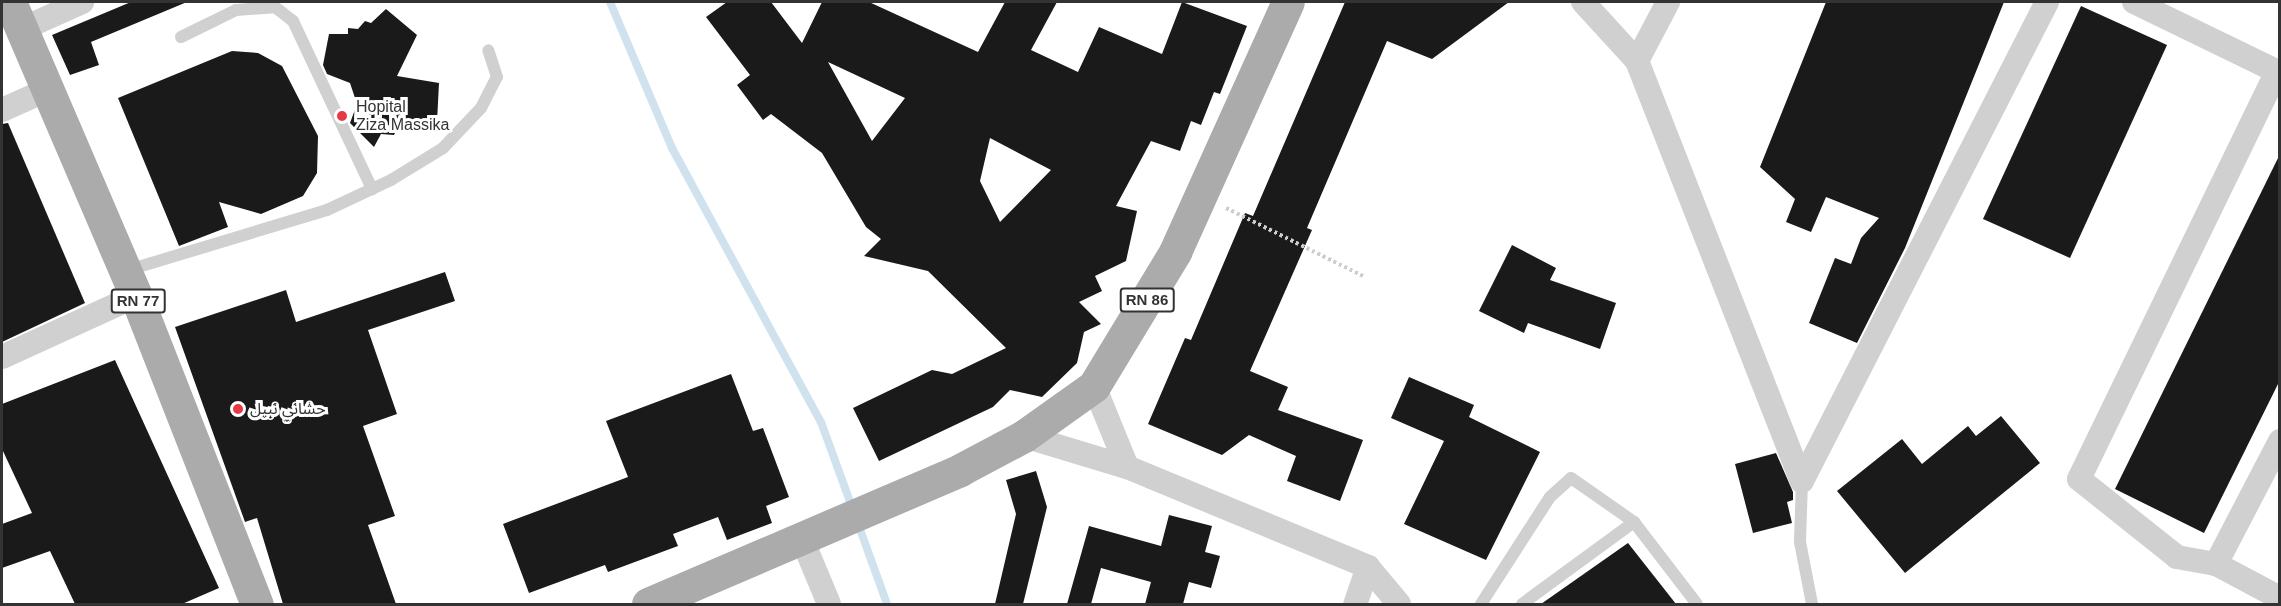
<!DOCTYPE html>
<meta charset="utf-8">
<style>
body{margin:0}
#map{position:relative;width:2281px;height:606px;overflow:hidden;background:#fff;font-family:Helvetica,"Noto Sans Arabic",sans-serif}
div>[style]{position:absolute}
.stream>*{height:8px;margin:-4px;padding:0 4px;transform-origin:4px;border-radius:4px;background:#cfe2ee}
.building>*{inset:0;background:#1a1a1a}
.path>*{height:4px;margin-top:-2px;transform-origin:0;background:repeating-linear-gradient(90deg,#cdcdcd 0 3px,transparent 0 6px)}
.lane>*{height:12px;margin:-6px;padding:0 6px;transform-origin:6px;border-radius:6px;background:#d0d0d0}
.street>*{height:24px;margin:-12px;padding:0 12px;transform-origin:12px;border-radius:12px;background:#d0d0d0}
.primary>*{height:33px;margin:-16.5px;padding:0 16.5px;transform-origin:16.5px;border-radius:16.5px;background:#ababab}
.dots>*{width:16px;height:16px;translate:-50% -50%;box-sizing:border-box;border:3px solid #fff;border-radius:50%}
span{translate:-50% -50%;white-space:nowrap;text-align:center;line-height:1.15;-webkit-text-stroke:6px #fff;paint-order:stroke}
.shield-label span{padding:2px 4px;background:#fff;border:2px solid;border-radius:4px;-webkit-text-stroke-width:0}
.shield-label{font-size:15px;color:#333;font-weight:700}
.poi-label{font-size:16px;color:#333}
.left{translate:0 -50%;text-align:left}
.frame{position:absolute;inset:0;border:3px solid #333;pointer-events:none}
</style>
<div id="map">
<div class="stream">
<div style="left:610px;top:2px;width:159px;rotate:67deg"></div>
<div style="left:672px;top:148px;width:312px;rotate:61.5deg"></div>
<div style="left:821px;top:422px;width:90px;rotate:70deg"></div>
<div style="left:857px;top:521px;width:88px;rotate:70.1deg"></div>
</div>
<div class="building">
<div style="clip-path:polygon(131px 2px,187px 2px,91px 42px,99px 65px,70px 75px,52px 35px)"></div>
<div style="clip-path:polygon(evenodd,727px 2px,771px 2px,802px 43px,822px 2px,869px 2px,978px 52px,1005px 2px,1057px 2px,1031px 50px,1078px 72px,1099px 27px,1162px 54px,1182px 2px,1247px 26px,1220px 94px,1214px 92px,1201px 125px,1191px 121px,1180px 151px,1151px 141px,1116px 206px,1137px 211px,1126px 261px,1095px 276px,1102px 291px,1079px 302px,1101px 324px,1084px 332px,1077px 363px,1042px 397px,1010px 390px,993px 407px,879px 461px,853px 408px,932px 370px,952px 374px,1006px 348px,928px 271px,864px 256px,881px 239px,866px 227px,822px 153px,771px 114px,763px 120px,737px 85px,750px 75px,706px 17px,727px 2px,828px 62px,905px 98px,872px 141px,828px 62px,727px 2px,990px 138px,1051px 170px,1000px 222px,980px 181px,990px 138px)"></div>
<div style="clip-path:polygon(1345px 2px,1509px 2px,1432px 59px,1387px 41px,1307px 228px,1312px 230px,1250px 371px,1288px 387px,1278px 410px,1363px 440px,1340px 501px,1287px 481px,1296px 456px,1249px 435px,1222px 455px,1148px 424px,1185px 338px,1191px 340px,1245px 213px,1253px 216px)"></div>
<div style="clip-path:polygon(1826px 2px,2004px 2px,1905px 248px,1857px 343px,1809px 323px,1835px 258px,1851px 264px,1861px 238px,1879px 218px,1826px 197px,1811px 232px,1786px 222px,1795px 199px,1760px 167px)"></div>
<div style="clip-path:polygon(2081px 6px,2167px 45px,2070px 258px,1983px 219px)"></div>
<div style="clip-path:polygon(386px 9px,417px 35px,397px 76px,439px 83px,437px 122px,418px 120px,406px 129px,398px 127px,394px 135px,381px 134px,374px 147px,350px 123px,357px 104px,350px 83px,327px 74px,323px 65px,329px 34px,348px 34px,348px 28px,358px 29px,365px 21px,371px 23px)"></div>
<div style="clip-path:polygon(232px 51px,258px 53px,282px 66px,318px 136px,317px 173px,303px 196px,261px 214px,219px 202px,228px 227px,179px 246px,118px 98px)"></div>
<div style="clip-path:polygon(8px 123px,85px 303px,2px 342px,2px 124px)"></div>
<div style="clip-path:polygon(2280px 154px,2280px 380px,2204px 533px,2115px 489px)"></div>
<div style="clip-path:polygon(1512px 245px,1556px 268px,1550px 280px,1616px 303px,1600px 349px,1528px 323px,1524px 333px,1479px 311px)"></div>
<div style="clip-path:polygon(445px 272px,455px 301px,368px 330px,397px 414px,363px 426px,395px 516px,368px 525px,396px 604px,283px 604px,257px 518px,245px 522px,175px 327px,286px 290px,296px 322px)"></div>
<div style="clip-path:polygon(115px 360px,219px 588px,182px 604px,75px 604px,50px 551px,2px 568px,2px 524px,32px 513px,2px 449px,2px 404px)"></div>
<div style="clip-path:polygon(731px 374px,753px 431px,763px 428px,789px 497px,766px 506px,772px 523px,727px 540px,718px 517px,673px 534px,678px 546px,608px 572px,605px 565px,529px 593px,503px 524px,628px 477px,606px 421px)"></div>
<div style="clip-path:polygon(1409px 377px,1474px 405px,1469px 417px,1540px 452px,1486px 560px,1404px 524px,1444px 441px,1391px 418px)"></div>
<div style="clip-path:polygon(2001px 416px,2040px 463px,1905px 573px,1837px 491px,1902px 439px,1922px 464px,1968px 426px,1976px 436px)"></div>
<div style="clip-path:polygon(1776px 453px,1793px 492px,1793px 500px,1787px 502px,1792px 523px,1753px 533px,1735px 464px)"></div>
<div style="clip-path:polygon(1036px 471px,1047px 507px,1023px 604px,995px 604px,1016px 514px,1006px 480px)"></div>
<div style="clip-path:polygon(1169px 515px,1212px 526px,1205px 552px,1220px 556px,1211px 588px,1189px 582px,1183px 604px,1145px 604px,1151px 582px,1101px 568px,1091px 604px,1067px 604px,1089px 526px,1161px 546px)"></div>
<div style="clip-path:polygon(1628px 543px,1676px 604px,1541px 604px)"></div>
</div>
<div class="path">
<div style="left:1226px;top:208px;width:153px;rotate:26.4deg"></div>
</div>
<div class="lane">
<div style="left:181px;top:37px;width:61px;rotate:-26.1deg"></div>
<div style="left:236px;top:10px;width:39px;rotate:-4deg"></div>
<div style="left:275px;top:7px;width:23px;rotate:38deg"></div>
<div style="left:293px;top:21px;width:186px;rotate:64.8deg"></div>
<div style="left:125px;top:271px;width:211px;rotate:-16.8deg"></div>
<div style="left:327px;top:210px;width:71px;rotate:-25.1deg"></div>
<div style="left:391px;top:180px;width:61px;rotate:-31.6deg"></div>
<div style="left:443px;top:148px;width:55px;rotate:-46.5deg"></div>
<div style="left:481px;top:108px;width:35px;rotate:-63deg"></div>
<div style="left:497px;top:77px;width:28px;rotate:-108deg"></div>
<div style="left:1802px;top:481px;width:61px;rotate:91.9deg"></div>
<div style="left:1800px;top:542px;width:63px;rotate:79deg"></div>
<div style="left:1481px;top:604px;width:127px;rotate:-57.2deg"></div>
<div style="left:1550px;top:497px;width:28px;rotate:-42deg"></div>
<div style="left:1571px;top:478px;width:77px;rotate:34.9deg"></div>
<div style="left:1634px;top:522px;width:103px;rotate:52.5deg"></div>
<div style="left:1522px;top:604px;width:139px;rotate:-36.2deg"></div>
</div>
<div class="street">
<div style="left:1583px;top:2px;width:80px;rotate:47.5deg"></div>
<div style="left:1637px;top:61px;width:451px;rotate:68.6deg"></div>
<div style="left:2134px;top:2px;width:162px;rotate:25.9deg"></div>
<div style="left:22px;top:29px;width:66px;rotate:-24.2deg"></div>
<div style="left:1637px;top:61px;width:67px;rotate:-62.3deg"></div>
<div style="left:2px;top:110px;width:49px;rotate:-24deg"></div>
<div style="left:2px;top:357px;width:147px;rotate:-24.5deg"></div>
<div style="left:1094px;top:386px;width:87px;rotate:67.8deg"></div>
<div style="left:1024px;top:436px;width:108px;rotate:16.8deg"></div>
<div style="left:1127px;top:467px;width:261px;rotate:22.5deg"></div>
<div style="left:1368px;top:567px;width:39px;rotate:109deg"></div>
<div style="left:2280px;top:441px;width:139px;rotate:117.5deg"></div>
<div style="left:2216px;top:564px;width:72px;rotate:28deg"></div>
<div style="left:1802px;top:481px;width:538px;rotate:-62.91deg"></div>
<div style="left:802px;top:539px;width:70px;rotate:67.4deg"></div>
<div style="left:2216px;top:564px;width:40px;rotate:-170deg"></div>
<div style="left:2177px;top:557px;width:125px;rotate:-141.5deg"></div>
<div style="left:2079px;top:479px;width:453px;rotate:-64.1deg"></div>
<div style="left:1368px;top:567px;width:48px;rotate:50deg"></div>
</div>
<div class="primary">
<div style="left:10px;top:2px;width:320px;rotate:66.8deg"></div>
<div style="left:136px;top:296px;width:331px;rotate:68.6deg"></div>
<div style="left:648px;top:604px;width:340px;rotate:-23.2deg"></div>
<div style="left:960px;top:470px;width:72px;rotate:-28deg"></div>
<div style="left:1024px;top:436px;width:86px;rotate:-35.5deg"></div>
<div style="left:1094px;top:386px;width:157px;rotate:-58.8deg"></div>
<div style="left:1175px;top:252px;width:274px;rotate:-65.7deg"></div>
</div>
<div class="dots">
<div style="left:342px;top:116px;background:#e63946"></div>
<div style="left:238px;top:409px;background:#e63946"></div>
</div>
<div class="shield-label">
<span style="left:1147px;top:300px">RN 86</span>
<span style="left:138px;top:301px">RN 77</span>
</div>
<div class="poi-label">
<span class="left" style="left:356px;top:116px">Hopital<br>Ziza Massika</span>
<span class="left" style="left:250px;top:409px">حشاني نبيل</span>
</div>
<div class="frame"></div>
</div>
